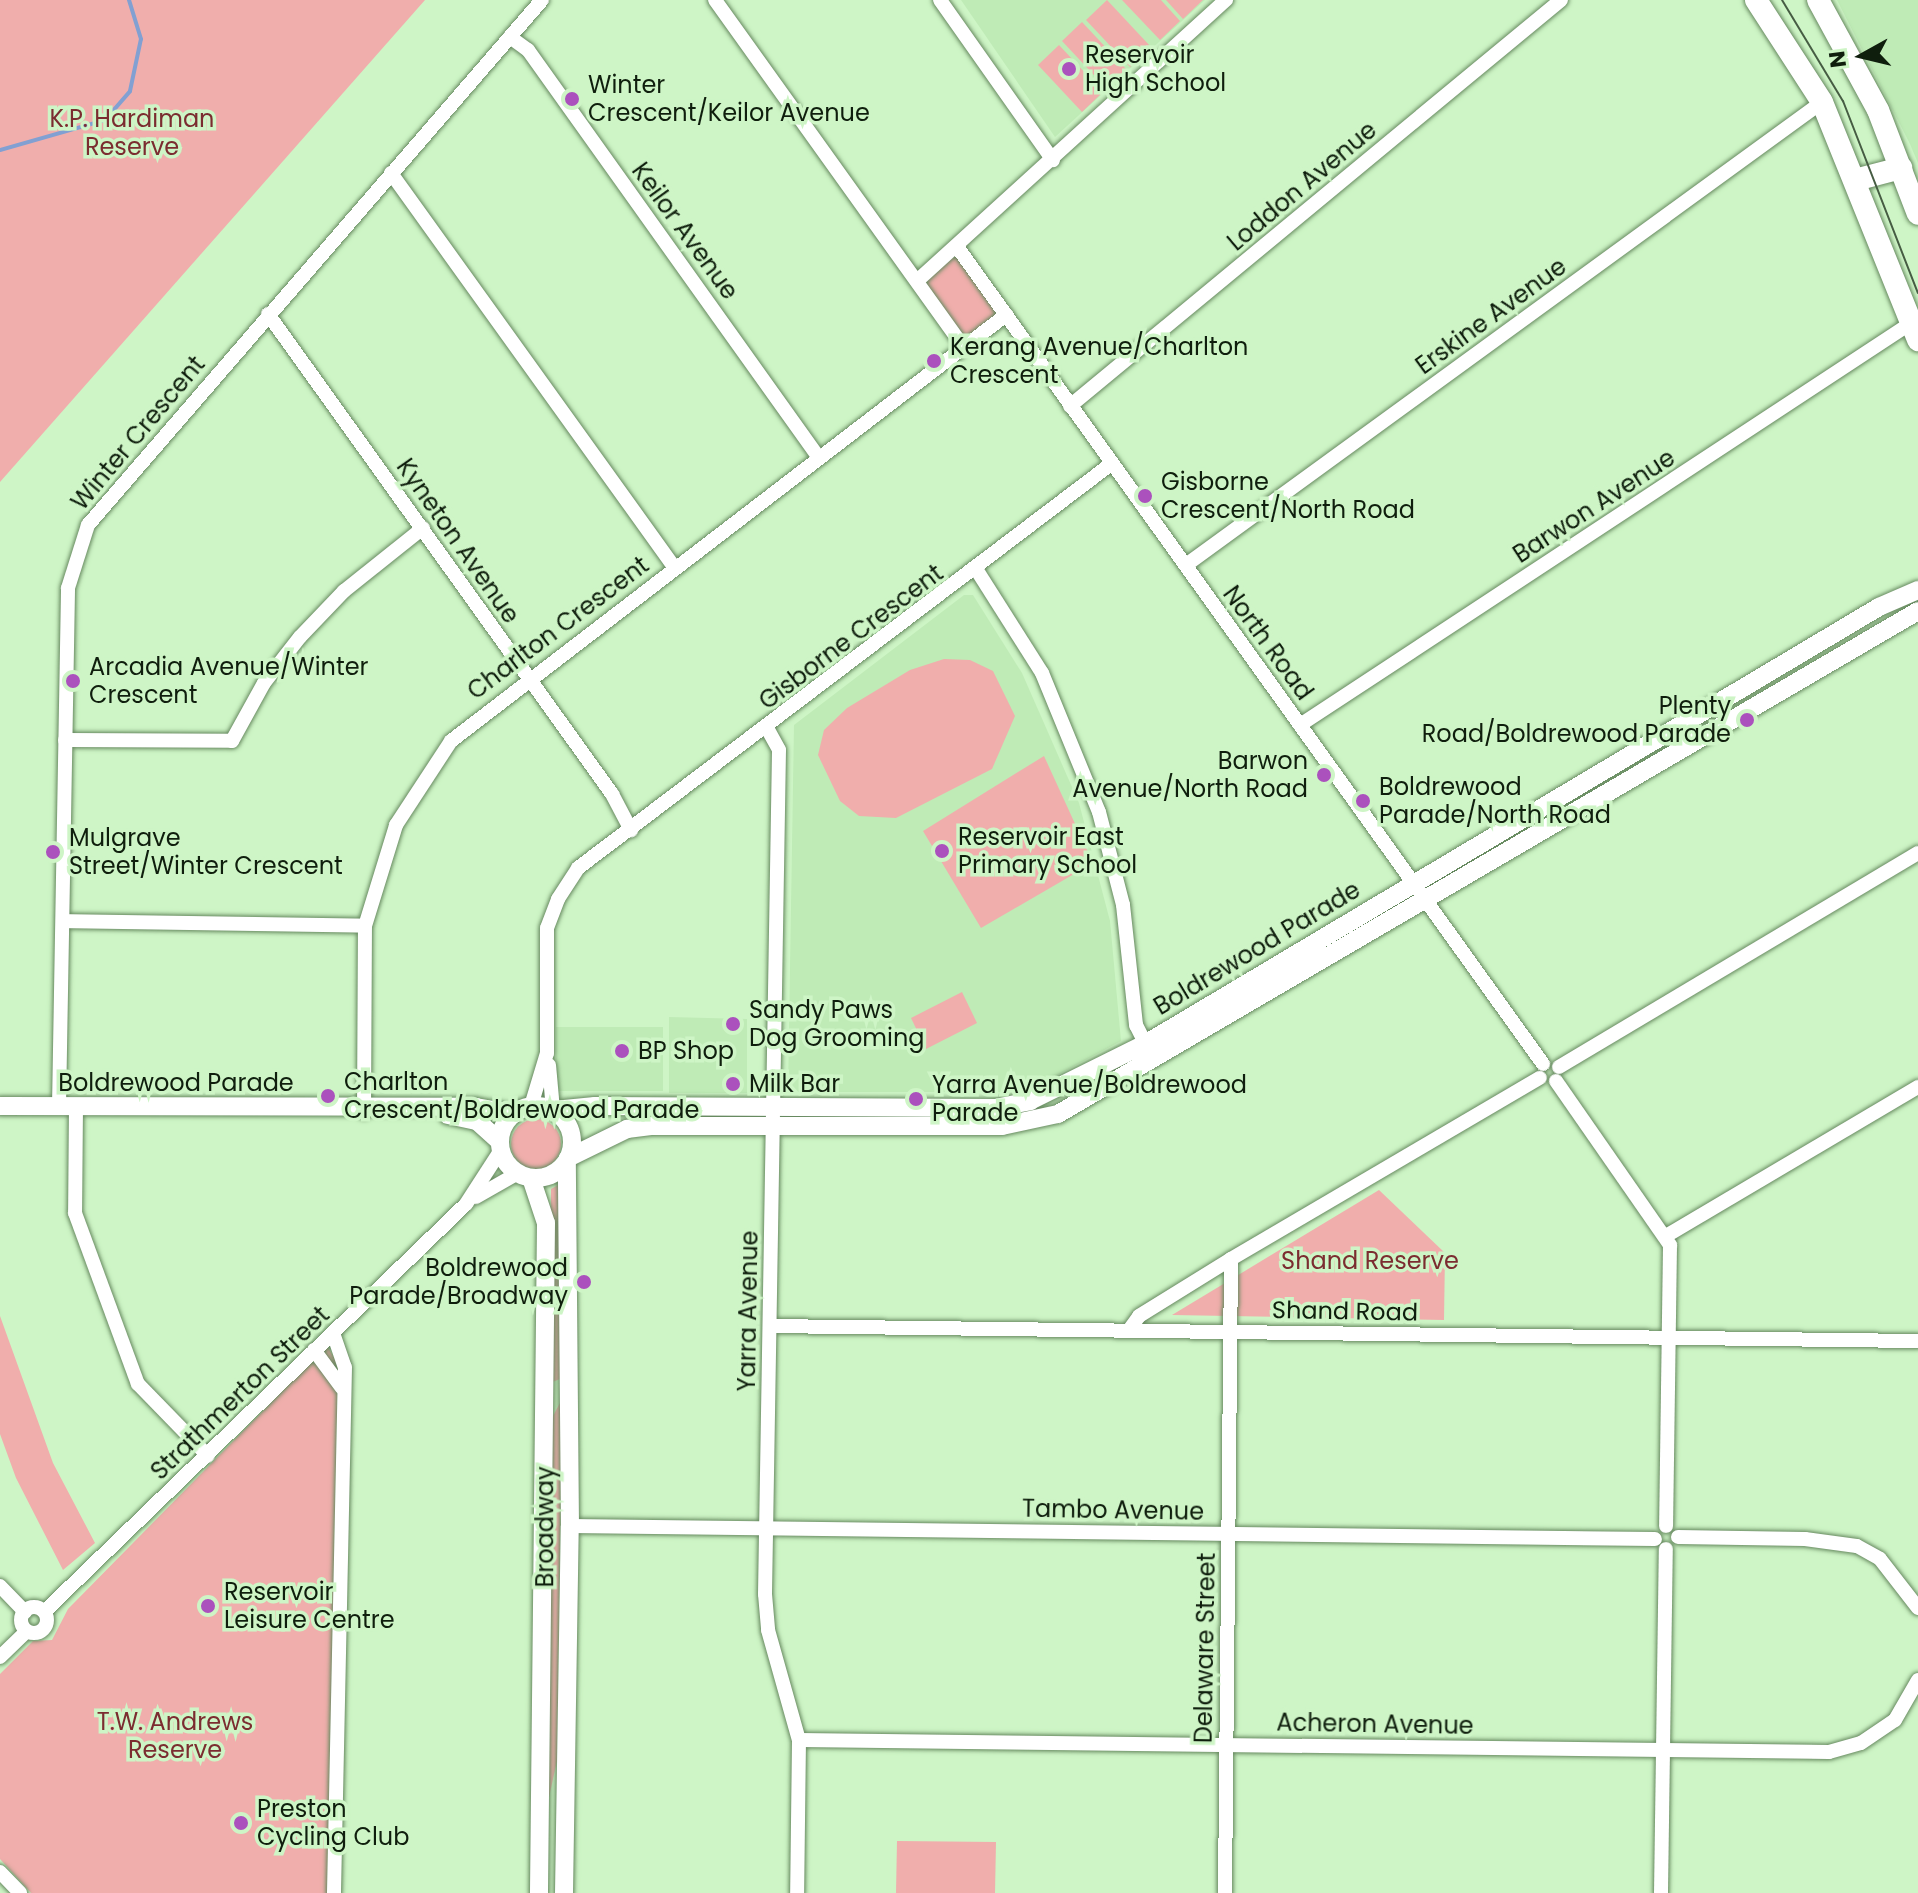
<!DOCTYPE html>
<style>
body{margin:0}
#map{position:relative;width:1918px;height:1893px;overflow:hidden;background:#cef5c6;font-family:Poppins,sans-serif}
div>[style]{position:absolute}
.built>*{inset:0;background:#bfebb6}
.green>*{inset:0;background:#f0aeac}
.round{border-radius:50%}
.stream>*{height:4px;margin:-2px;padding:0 2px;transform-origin:2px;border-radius:2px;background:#82a0d2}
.roads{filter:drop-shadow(0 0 2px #66895f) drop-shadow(0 0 2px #66895f)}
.minor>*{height:14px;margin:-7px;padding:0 7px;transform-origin:7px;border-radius:7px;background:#fff}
.minor>.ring{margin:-7px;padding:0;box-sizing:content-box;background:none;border:14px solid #fff;border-radius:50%}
.major>*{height:18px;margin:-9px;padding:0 9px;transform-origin:9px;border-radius:9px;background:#fff}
.major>.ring{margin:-9px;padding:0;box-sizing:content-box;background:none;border:18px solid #fff;border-radius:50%}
.highway>*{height:22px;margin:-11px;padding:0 11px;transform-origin:11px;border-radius:11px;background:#fff}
.tram>*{height:2px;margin:-1px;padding:0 1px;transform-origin:1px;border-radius:1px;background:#465c43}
.dots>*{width:22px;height:22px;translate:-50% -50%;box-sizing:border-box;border:4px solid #cef5c6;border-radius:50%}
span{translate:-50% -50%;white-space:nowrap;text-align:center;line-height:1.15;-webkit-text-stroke:7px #cef5c6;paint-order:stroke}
.poi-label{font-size:24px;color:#0f1e0d}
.left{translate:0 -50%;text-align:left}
.right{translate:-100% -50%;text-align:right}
.park-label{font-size:24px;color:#7b2c30}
.street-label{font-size:24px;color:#0f1e0d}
.north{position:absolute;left:1822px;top:16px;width:80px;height:80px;-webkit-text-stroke:6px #cef5c6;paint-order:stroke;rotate:262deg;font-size:22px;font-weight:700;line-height:32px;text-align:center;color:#0f1e0d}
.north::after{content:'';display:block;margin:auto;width:28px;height:36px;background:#0f1e0d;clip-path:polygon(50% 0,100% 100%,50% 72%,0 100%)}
</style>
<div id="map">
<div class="built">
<div style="clip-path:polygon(961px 0,1205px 0,1055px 137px)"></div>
<div style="clip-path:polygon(1837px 0,1918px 0,1918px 163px,1910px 144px)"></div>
<div style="clip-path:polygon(964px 595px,973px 595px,1022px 673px,1079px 803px,1110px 921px,1121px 1041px,1046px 1081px,1009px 1092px,788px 1092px,794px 725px)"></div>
<div style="clip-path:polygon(669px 1017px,747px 1019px,747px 1093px,669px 1093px)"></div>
<div style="clip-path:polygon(556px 1027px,663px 1027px,663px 1091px,556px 1091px)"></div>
</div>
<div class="green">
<div style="clip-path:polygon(0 0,425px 0,0 482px)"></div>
<div style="clip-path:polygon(1107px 0,1151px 47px,1130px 67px,1086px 20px)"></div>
<div style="clip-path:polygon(1122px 0,1161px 0,1180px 21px,1160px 40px)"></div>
<div style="clip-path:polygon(1166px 0,1203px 0,1183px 19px)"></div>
<div style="clip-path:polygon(1082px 22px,1126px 69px,1106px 88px,1062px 41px)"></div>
<div style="clip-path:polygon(1059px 45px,1103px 92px,1082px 112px,1038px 65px)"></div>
<div style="clip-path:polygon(958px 248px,1006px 315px,963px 347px,917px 281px)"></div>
<div style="clip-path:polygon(944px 659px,970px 660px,993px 671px,1015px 716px,992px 769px,896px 818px,859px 816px,840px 801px,818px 755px,824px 730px,847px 708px,910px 670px)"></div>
<div style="clip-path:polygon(1044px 756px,1093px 863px,981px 928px,923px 831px)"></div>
<div style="clip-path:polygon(962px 992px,977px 1023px,926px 1049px,911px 1018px)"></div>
<div class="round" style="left:511px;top:1119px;width:50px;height:50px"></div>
<div style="clip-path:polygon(562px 1183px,560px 1379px,550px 1383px,551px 1189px)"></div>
<div style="clip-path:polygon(1379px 1190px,1445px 1253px,1444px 1320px,1172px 1315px)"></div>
<div style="clip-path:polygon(0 1316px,53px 1463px,95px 1543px,63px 1570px,16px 1478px,0 1434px)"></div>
<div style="clip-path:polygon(327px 1346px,338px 1364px,328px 1893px,31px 1893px,0 1859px,0 1674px,33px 1641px,52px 1640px,68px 1609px)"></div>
<div style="clip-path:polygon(562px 1399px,557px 1761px,549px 1797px,552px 1418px)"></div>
<div style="clip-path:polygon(897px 1841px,996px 1842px,995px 1893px,896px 1893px)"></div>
</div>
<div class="stream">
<div style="left:0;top:150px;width:109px;rotate:-15.9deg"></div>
<div style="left:105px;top:120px;width:38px;rotate:-49deg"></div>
<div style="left:130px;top:91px;width:53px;rotate:-78.1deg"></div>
<div style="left:141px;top:39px;width:41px;rotate:-107.1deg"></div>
</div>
<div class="roads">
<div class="minor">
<div style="left:715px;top:0;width:427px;rotate:54.4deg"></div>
<div style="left:940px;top:0;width:196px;rotate:54.8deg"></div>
<div style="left:510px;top:37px;width:22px;rotate:36deg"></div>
<div style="left:528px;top:50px;width:500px;rotate:54.5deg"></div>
<div style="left:391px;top:173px;width:485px;rotate:54.3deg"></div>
<div style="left:958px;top:248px;width:1004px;rotate:54.36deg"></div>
<div style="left:917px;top:281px;width:418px;rotate:-42.3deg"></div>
<div style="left:268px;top:314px;width:591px;rotate:54.37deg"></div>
<div style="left:612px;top:794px;width:41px;rotate:62.2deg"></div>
<div style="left:1070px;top:406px;width:637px;rotate:-39.59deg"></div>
<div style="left:1186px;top:565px;width:787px;rotate:-36.05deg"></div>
<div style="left:976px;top:569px;width:123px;rotate:57.6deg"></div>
<div style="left:1042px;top:673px;width:150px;rotate:67.7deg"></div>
<div style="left:1099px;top:812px;width:96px;rotate:75.5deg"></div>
<div style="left:1123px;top:905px;width:121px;rotate:83.8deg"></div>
<div style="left:1136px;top:1025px;width:28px;rotate:63deg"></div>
<div style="left:1300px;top:725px;width:731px;rotate:-33.34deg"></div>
<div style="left:767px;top:728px;width:25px;rotate:61deg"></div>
<div style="left:779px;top:750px;width:844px;rotate:90.95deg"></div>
<div style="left:765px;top:1594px;width:36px;rotate:85deg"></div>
<div style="left:768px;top:1630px;width:114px;rotate:74.3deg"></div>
<div style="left:799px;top:1740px;width:153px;rotate:90.7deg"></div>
<div style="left:65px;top:740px;width:167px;rotate:0.3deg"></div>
<div style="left:232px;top:741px;width:66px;rotate:-61.1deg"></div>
<div style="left:264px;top:683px;width:58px;rotate:-52deg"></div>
<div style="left:300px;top:637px;width:64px;rotate:-46.3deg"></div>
<div style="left:344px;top:591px;width:101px;rotate:-38.6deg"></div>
<div style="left:63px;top:921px;width:302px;rotate:0.9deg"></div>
<div style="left:549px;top:1065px;width:45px;rotate:84.9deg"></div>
<div style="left:1559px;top:1067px;width:418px;rotate:-30.8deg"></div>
<div style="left:1556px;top:1081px;width:200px;rotate:55.2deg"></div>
<div style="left:1670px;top:1245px;width:281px;rotate:90.8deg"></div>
<div style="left:59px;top:1106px;width:518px;rotate:-89deg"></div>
<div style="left:68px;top:588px;width:66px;rotate:-72.4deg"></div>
<div style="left:88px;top:525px;width:694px;rotate:-49.15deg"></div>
<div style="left:76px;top:1106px;width:107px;rotate:90.5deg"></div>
<div style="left:75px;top:1213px;width:182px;rotate:69.8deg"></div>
<div style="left:138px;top:1384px;width:100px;rotate:45.8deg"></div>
<div style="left:531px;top:1106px;width:55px;rotate:-73.2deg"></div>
<div style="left:547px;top:1053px;width:125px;rotate:-90deg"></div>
<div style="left:547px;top:928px;width:31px;rotate:-69deg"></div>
<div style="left:558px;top:899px;width:37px;rotate:-57deg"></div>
<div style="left:578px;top:868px;width:669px;rotate:-37.16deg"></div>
<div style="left:364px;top:1112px;width:186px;rotate:-89.7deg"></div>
<div style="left:365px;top:926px;width:106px;rotate:-72.9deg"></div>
<div style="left:396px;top:825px;width:100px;rotate:-56.8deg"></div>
<div style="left:451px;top:741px;width:700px;rotate:-37.51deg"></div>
<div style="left:476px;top:1197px;width:48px;rotate:-29.7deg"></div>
<div style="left:1666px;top:1236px;width:293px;rotate:-30.6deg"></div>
<div style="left:770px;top:1326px;width:1148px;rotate:0.75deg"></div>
<div style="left:1129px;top:1330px;width:17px;rotate:-54deg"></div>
<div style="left:1139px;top:1316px;width:108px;rotate:-31.8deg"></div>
<div style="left:1231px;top:1259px;width:358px;rotate:-30.4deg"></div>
<div style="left:333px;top:1333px;width:36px;rotate:71deg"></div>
<div style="left:345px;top:1367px;width:526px;rotate:91.2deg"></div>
<div style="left:314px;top:1350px;width:47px;rotate:53.6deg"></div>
<div style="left:570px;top:1526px;width:1085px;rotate:0.69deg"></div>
<div style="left:1678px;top:1537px;width:127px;rotate:0.9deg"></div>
<div style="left:1805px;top:1539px;width:52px;rotate:7.7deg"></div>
<div style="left:1857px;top:1546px;width:26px;rotate:29deg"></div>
<div style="left:1880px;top:1559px;width:62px;rotate:52.2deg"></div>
<div style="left:0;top:1586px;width:36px;rotate:46deg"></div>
<div class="ring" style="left:21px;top:1607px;width:12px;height:12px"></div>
<div style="left:44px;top:1612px;width:587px;rotate:-44.03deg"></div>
<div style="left:466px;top:1204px;width:64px;rotate:-57.1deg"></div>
<div style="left:0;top:1657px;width:37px;rotate:-44deg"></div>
<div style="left:799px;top:1740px;width:1030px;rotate:0.67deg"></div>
<div style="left:1829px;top:1752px;width:33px;rotate:-16deg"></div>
<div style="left:1861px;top:1743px;width:41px;rotate:-34.1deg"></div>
<div style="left:1895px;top:1720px;width:46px;rotate:-60.1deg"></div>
<div style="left:0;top:1872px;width:29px;rotate:46deg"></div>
<div style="left:1225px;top:1893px;width:634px;rotate:-89.46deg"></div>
<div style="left:1661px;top:1893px;width:344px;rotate:-89.2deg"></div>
</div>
<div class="major">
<div style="left:0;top:1106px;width:476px;rotate:0.1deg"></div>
<div style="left:476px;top:1107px;width:39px;rotate:10deg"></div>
<div class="ring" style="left:500px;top:1106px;width:54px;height:54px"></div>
<div style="left:554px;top:1110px;width:41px;rotate:-5.6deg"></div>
<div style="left:595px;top:1106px;width:400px;rotate:0.3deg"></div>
<div style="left:995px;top:1108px;width:36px;rotate:-11deg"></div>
<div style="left:1030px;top:1101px;width:128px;rotate:-26.4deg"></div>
<div style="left:1145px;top:1044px;width:854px;rotate:-30.77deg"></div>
<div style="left:1879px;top:607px;width:43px;rotate:-23.6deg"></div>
<div style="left:448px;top:1115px;width:30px;rotate:12deg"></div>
<div style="left:477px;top:1121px;width:31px;rotate:42deg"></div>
<div style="left:568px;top:1158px;width:66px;rotate:-26.2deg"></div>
<div style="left:627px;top:1129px;width:26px;rotate:-7deg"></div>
<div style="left:653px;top:1126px;width:349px"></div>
<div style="left:1002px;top:1126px;width:57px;rotate:-12.1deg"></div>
<div style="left:1058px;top:1114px;width:996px;rotate:-30.32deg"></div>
<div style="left:531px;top:1178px;width:47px;rotate:71.6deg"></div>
<div style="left:546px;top:1223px;width:670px;rotate:90.6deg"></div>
<div style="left:564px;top:1893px;width:367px;rotate:-89.1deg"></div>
<div style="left:570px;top:1526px;width:365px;rotate:-90.5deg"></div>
</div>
<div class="highway">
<div style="left:1756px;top:0;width:121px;rotate:57.1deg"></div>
<div style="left:1822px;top:102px;width:257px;rotate:68deg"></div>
<div style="left:1818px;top:0;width:125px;rotate:61.4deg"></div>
<div style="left:1878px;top:110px;width:111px;rotate:69deg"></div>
<div style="left:1855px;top:180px;width:48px;rotate:-14.6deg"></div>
</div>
</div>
<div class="tram">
<div style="left:1782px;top:0;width:118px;rotate:58.9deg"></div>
<div style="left:1843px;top:101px;width:206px;rotate:68.7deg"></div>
</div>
<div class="dots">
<div style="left:1069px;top:69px;background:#ab51bd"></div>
<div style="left:572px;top:99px;background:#ab51bd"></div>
<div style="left:934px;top:361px;background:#ab51bd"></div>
<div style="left:1145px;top:496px;background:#ab51bd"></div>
<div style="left:73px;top:681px;background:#ab51bd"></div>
<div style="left:1747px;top:720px;background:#ab51bd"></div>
<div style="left:1324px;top:775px;background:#ab51bd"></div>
<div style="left:1363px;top:801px;background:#ab51bd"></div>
<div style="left:942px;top:851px;background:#ab51bd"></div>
<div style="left:53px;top:852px;background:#ab51bd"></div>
<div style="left:733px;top:1024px;background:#ab51bd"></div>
<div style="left:622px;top:1051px;background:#ab51bd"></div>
<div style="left:733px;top:1084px;background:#ab51bd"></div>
<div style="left:328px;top:1096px;background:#ab51bd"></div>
<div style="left:916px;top:1099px;background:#ab51bd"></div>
<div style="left:584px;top:1282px;background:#ab51bd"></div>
<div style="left:208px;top:1606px;background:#ab51bd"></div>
<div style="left:241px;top:1823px;background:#ab51bd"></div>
</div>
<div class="poi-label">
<span class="left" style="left:1085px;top:69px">Reservoir<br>High School</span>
<span class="left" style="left:588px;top:99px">Winter<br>Crescent/Keilor Avenue</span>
<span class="left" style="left:950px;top:361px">Kerang Avenue/Charlton<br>Crescent</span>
<span class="left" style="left:1161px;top:496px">Gisborne<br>Crescent/North Road</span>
<span class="left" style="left:89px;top:681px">Arcadia Avenue/Winter<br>Crescent</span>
<span class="right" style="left:1731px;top:720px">Plenty<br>Road/Boldrewood Parade</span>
<span class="right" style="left:1308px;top:775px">Barwon<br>Avenue/North Road</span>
<span class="left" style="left:1379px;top:801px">Boldrewood<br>Parade/North Road</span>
<span class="left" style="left:958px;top:851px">Reservoir East<br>Primary School</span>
<span class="left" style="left:69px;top:852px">Mulgrave<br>Street/Winter Crescent</span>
<span class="left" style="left:749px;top:1024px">Sandy Paws<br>Dog Grooming</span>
<span class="left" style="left:638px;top:1051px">BP Shop</span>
<span class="left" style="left:344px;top:1096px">Charlton<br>Crescent/Boldrewood Parade</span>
<span class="left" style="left:749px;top:1084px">Milk Bar</span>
<span class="left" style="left:932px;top:1099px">Yarra Avenue/Boldrewood<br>Parade</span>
<span class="right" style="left:568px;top:1282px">Boldrewood<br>Parade/Broadway</span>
<span class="left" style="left:224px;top:1606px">Reservoir<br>Leisure Centre</span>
<span class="left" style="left:257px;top:1823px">Preston<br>Cycling Club</span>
</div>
<div class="park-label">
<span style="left:132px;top:133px">K.P. Hardiman<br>Reserve</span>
<span style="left:1370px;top:1261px">Shand Reserve</span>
<span style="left:175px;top:1736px">T.W. Andrews<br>Reserve</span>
</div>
<div class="street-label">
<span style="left:1302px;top:186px;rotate:-40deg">Loddon Avenue</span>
<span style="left:685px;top:231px;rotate:54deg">Keilor Avenue</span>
<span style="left:1491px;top:316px;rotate:-36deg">Erskine Avenue</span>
<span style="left:138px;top:433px;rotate:-50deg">Winter Crescent</span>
<span style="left:1594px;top:506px;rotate:-33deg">Barwon Avenue</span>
<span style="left:458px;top:541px;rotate:55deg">Kyneton Avenue</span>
<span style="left:558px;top:628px;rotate:-37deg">Charlton Crescent</span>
<span style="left:851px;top:637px;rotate:-37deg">Gisborne Crescent</span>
<span style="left:1268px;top:643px;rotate:54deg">North Road</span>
<span style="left:1257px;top:948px;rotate:-31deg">Boldrewood Parade</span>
<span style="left:176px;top:1083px">Boldrewood Parade</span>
<span style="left:748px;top:1311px;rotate:-89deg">Yarra Avenue</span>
<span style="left:1345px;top:1311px;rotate:1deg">Shand Road</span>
<span style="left:240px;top:1393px;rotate:-44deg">Strathmerton Street</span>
<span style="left:1113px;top:1510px;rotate:1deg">Tambo Avenue</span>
<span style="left:545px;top:1527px;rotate:-90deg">Broadway</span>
<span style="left:1205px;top:1648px;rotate:-89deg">Delaware Street</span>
<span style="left:1375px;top:1724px;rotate:1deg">Acheron Avenue</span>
</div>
<div class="north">N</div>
</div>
